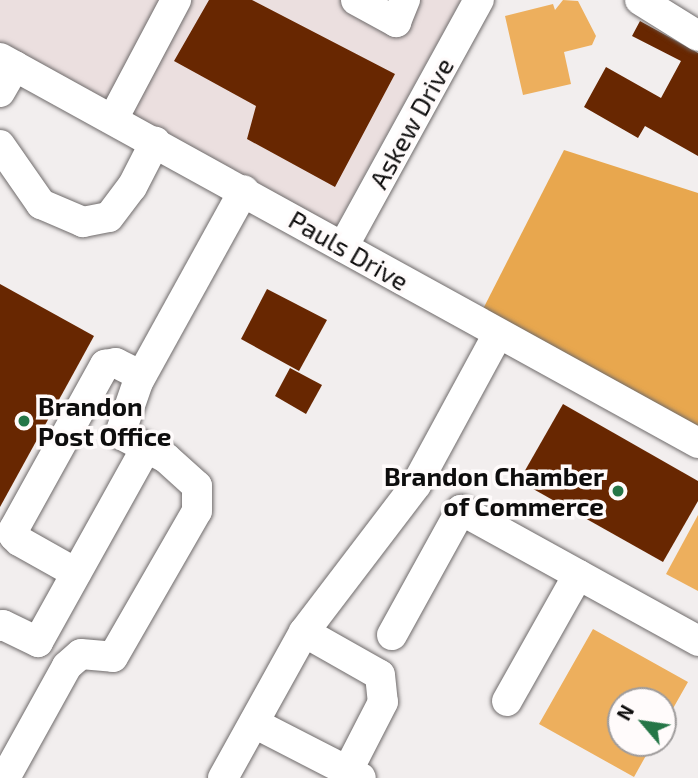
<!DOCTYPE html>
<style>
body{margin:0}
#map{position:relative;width:698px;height:778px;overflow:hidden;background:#f2eeee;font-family:"Exo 2",sans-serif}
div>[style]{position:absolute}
.built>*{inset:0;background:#ebdfdf}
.green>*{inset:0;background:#edaf5d}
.forest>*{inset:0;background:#e8a74e}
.building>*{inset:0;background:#682701}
.roads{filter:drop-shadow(0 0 2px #6f6b6b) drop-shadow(0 0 2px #6f6b6b)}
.minor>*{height:30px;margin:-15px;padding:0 15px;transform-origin:15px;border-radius:15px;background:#fff}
.dots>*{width:19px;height:19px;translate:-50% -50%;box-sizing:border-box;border:4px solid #fffbfb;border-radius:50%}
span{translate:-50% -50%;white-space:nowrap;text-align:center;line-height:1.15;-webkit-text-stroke:7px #fffbfb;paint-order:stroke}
.street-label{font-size:26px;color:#0e0d0d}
.poi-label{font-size:26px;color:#0e0d0d;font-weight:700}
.left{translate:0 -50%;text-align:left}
.right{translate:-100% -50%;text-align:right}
.north{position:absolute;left:607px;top:687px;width:70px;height:70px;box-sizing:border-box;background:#fffbfb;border:2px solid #9f9c9c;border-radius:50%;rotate:299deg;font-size:19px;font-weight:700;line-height:28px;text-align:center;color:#0e0d0d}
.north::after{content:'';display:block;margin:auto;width:24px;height:32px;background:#257647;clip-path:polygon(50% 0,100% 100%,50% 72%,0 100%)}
</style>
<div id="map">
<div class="built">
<div style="clip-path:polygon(0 0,461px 0,335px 228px,0 44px)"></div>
</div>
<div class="green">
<div style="clip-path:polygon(563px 0,578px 1px,596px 36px,592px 45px,564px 52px,571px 84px,523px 95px,505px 16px,553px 4px,555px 10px)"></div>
<div style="clip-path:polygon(698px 515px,698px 591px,666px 574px)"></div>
<div style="clip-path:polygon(593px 629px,688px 682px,663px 726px,663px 701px,621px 701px,621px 743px,653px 743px,634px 777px,539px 724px)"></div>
</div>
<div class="forest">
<div style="clip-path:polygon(564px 150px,698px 193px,698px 429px,482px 311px)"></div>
</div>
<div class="building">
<div style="clip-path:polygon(209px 0,252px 0,395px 74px,335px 187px,247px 139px,256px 106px,174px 61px)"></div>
<div style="clip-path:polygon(640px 21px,698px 53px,698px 156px,645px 126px,638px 138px,584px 107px,606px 67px,661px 98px,681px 61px,632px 36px)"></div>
<div style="clip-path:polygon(0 284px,94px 336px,0 507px)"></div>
<div style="clip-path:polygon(267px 289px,327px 320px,299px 371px,241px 339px)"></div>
<div style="clip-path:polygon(290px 368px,322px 385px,306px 414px,275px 396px)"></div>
<div style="clip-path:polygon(563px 404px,698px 481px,698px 501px,663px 562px,519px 481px)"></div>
</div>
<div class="roads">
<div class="minor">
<div style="left:356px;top:0;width:46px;rotate:28.8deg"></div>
<div style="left:396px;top:22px;width:24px;rotate:-68deg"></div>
<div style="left:640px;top:0;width:68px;rotate:31.8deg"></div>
<div style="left:0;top:58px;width:797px;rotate:28.88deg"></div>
<div style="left:0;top:92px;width:30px;rotate:-60deg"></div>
<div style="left:113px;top:119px;width:135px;rotate:-62.1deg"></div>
<div style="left:0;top:145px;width:72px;rotate:55.2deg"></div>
<div style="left:41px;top:204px;width:46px;rotate:23.2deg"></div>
<div style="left:83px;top:222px;width:26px;rotate:-11deg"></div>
<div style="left:109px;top:217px;width:38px;rotate:-53deg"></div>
<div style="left:132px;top:187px;width:51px;rotate:-62.9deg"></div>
<div style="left:343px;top:247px;width:282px;rotate:-61.2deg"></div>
<div style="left:76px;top:573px;width:65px;rotate:-150.7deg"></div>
<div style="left:19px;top:541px;width:7px;rotate:-135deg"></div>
<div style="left:14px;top:536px;width:7px;rotate:-90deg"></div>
<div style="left:14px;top:529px;width:188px;rotate:-61deg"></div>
<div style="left:105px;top:365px;width:11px;rotate:-10deg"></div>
<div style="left:116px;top:363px;width:28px;rotate:27deg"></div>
<div style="left:0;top:626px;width:3px;rotate:-18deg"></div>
<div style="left:3px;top:625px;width:39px;rotate:26deg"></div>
<div style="left:38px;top:642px;width:222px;rotate:-60.9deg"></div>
<div style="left:304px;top:632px;width:87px;rotate:29.5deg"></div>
<div style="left:380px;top:675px;width:27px;rotate:84deg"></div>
<div style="left:383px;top:702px;width:85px;rotate:117.2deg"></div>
<div style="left:392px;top:635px;width:143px;rotate:-61.1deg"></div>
<div style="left:461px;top:510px;width:271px;rotate:28.9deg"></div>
<div style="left:507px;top:701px;width:145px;rotate:-60.6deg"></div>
<div style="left:254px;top:723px;width:120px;rotate:27.2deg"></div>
<div style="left:5px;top:778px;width:128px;rotate:-61deg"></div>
<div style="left:67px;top:666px;width:18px;rotate:-41deg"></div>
<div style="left:81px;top:654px;width:32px;rotate:5deg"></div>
<div style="left:113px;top:657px;width:168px;rotate:-60.1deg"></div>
<div style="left:197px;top:511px;width:25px;rotate:-90deg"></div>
<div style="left:197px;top:486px;width:42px;rotate:-137.9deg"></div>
<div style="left:166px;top:458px;width:52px;rotate:-152.4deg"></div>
<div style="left:120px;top:434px;width:55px;rotate:-70.9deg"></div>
<div style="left:138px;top:382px;width:219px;rotate:-61.1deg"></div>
<div style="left:223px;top:778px;width:167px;rotate:-61deg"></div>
<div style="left:304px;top:632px;width:185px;rotate:-52.7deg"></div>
<div style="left:416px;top:485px;width:172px;rotate:-61.5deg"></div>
</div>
</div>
<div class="dots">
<div style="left:24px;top:421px;background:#257647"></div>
<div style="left:618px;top:491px;background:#257647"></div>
</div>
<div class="street-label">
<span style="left:411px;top:123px;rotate:-61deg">Askew Drive</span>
<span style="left:349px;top:250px;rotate:30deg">Pauls Drive</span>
</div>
<div class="poi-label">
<span class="left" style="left:38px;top:421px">Brandon<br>Post Office</span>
<span class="right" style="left:604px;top:491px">Brandon Chamber<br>of Commerce</span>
</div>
<div class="north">N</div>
</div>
